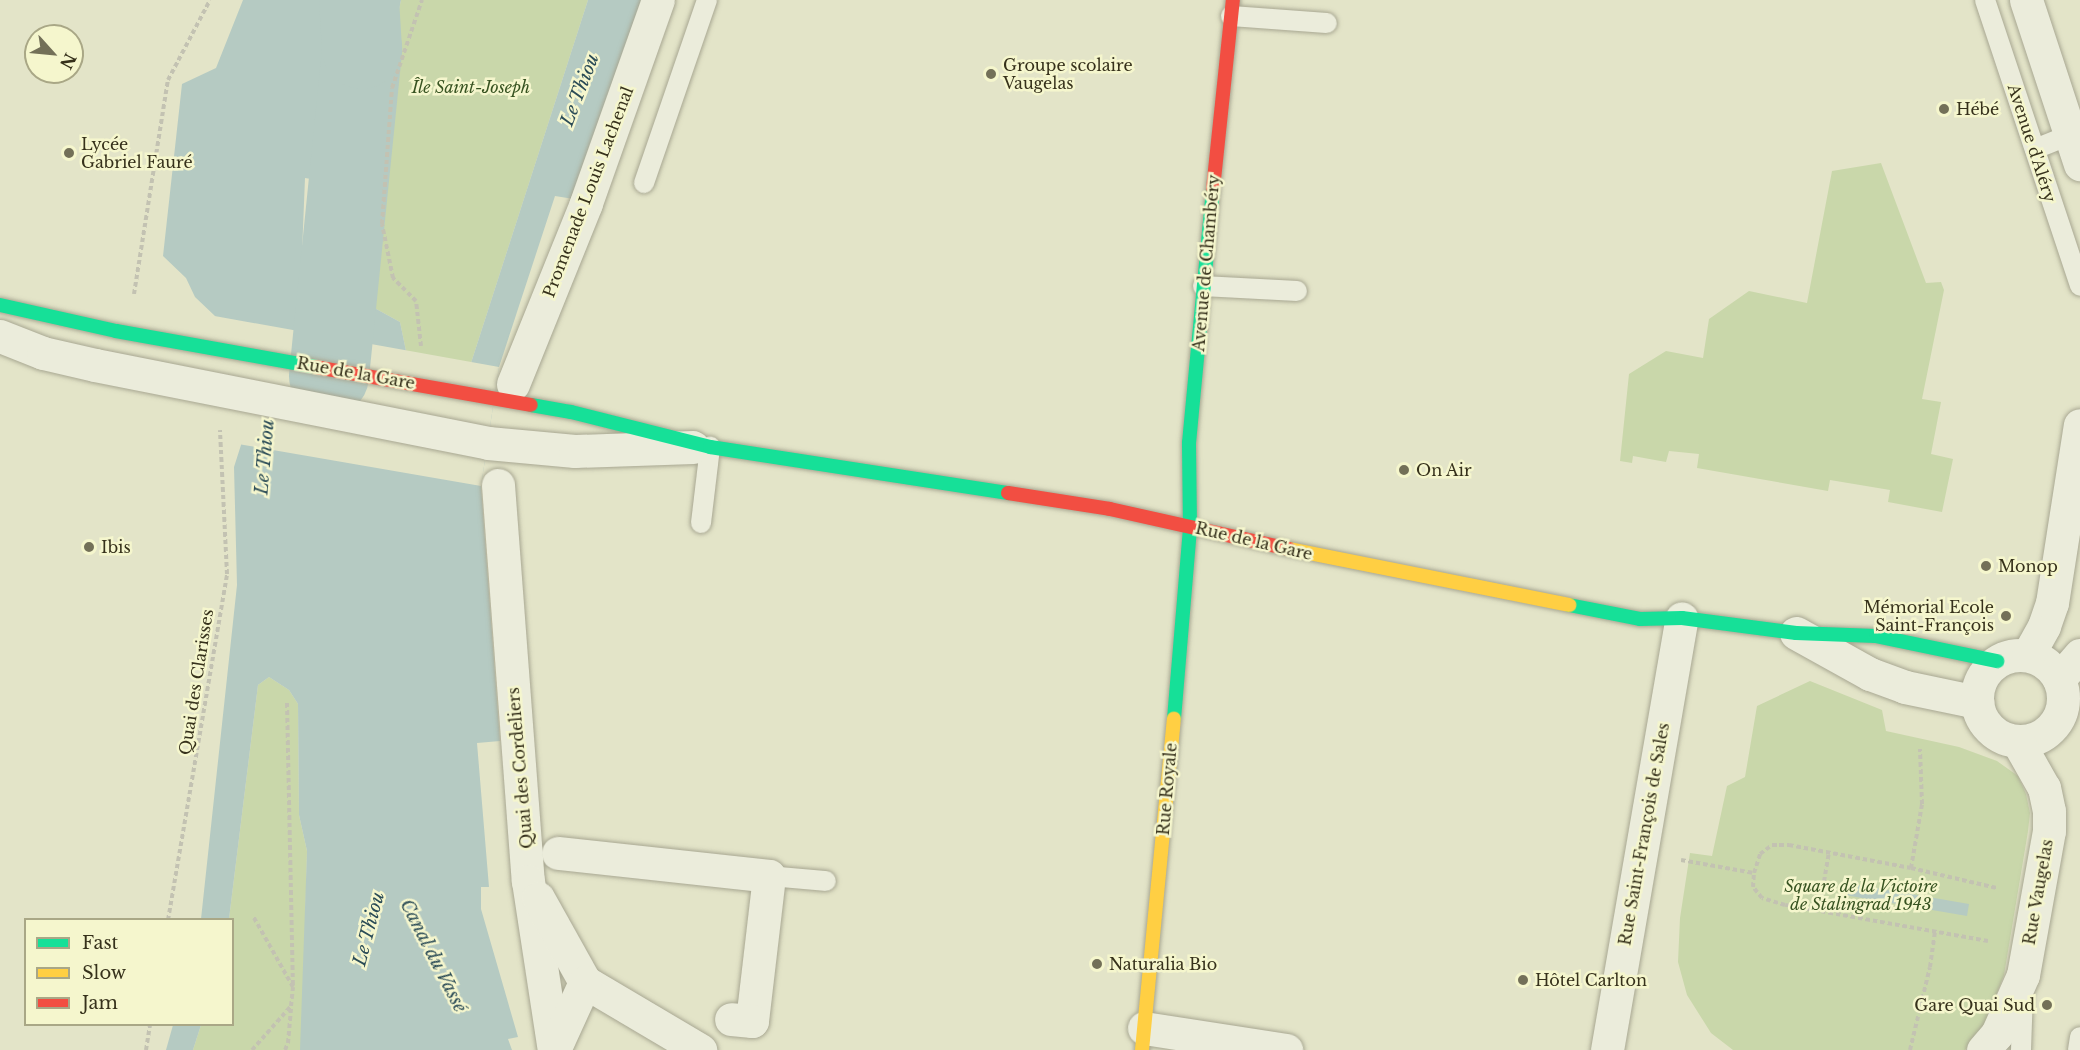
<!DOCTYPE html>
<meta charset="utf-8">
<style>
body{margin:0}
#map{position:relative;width:2080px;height:1050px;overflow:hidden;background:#e3e4c8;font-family:"Libre Baskerville",serif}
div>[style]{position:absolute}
.green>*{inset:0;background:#c9d7aa}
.water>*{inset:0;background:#b5cac2}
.pier>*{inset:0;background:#e3e4c8}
.river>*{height:80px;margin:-40px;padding:0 40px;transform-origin:40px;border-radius:40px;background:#b5cac2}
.path>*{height:4px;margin-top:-2px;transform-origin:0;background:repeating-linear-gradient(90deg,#c3c2b2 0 4.5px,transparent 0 7.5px)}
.roads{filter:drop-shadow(0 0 2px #a8a792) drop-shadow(0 0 2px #a8a792)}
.lane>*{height:20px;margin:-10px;padding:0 10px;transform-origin:10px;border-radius:10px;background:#ebecdb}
.street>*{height:33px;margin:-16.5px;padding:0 16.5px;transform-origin:16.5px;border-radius:16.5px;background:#ebecdb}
.street>.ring{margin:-16.5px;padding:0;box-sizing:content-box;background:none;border:33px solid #ebecdb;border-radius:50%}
.fast>*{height:14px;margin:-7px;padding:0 7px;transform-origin:7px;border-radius:7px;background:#16e098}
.slow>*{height:14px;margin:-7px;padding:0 7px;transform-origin:7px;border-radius:7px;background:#ffcf43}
.jam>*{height:14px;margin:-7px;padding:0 7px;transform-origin:7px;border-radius:7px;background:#f24e42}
.dots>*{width:16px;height:16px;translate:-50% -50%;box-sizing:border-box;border:3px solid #f5f6cd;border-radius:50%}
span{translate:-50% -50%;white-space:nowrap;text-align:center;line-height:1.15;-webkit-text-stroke:5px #f5f6cd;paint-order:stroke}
.poi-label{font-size:16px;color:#36311b}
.left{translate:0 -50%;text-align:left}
.right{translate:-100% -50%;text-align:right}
.park-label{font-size:16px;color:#375321;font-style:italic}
.street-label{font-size:16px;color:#36311b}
.water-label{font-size:18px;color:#2a4b56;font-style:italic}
.legend{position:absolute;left:24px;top:918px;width:210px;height:108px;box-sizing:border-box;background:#f5f6cd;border:2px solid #a9a786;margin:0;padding:8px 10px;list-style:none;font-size:18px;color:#36311b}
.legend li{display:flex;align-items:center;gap:12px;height:30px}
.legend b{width:30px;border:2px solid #a9a786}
.north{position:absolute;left:24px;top:24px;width:60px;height:60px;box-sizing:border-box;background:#f5f6cd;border:2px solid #a9a786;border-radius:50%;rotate:117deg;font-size:16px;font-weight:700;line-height:24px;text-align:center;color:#36311b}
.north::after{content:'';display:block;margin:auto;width:21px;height:27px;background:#737058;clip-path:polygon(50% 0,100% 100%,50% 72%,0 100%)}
</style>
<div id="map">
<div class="green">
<div style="clip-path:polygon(401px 0,588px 0,471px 363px,406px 351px,400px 322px,369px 305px,362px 272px,354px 268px,358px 219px,362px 218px,367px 154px,377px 153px,385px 76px)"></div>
<div style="clip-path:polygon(1881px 163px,1926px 283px,1941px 282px,1944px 290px,1922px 399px,1941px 402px,1931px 454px,1953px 459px,1942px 512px,1888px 502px,1890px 490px,1830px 480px,1828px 491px,1697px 468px,1699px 454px,1669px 451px,1666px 462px,1633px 456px,1632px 463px,1620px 461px,1629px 374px,1666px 351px,1703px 358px,1709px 319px,1749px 291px,1807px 303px,1832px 171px)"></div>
<div style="clip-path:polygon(269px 677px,289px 690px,298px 704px,299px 815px,307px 851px,302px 1046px,300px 1050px,193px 1050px,201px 1025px,232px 1024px,232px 920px,229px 919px,258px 685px)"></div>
<div style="clip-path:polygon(1810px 681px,1882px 710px,1886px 731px,1959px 747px,1997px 761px,2018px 776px,2026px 794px,2030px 813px,2028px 831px,2004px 975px,1987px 1019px,1977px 1037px,1965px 1050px,1733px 1050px,1711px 1033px,1687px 995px,1678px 962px,1680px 918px,1690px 853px,1712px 856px,1727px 786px,1745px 777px,1757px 706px)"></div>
</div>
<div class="water">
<div style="clip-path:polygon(243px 0,401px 0,385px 76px,377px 153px,367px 154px,362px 219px,358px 219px,355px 258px,333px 257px,336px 218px,330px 217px,328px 257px,306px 256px,311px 179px,305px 178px,302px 253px,308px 276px,319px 276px,318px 267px,354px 268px,362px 272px,369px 305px,400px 322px,406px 351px,471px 363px,588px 0,650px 0,580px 200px,555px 196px,499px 367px,481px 486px,500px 741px,477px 743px,489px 887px,481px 887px,481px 909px,518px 1037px,508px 1039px,512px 1050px,300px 1050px,307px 851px,299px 815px,298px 704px,289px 690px,269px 677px,258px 685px,229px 919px,201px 919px,237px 585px,234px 467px,241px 445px,236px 373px,215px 316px,195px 297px,186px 278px,163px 256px,182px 84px,216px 68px)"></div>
<div style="clip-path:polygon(1841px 882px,1969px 904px,1967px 916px,1839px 894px)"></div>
<div style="clip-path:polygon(173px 1025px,201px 1025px,193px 1050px,166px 1050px)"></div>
</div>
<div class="pier">
<div style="clip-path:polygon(209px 315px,499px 367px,481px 486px,238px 444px,233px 374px)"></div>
</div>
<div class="river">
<div style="left:329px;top:376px;width:329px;rotate:-84.2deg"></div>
<div style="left:362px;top:49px;width:49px;rotate:-93.5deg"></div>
</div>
<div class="path">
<div style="left:134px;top:294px;width:217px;rotate:-81deg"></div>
<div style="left:168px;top:80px;width:90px;rotate:-62.3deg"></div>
<div style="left:421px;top:346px;width:45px;rotate:-96.3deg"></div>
<div style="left:416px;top:301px;width:33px;rotate:-135deg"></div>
<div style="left:393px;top:278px;width:55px;rotate:-101.5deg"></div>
<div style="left:382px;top:224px;width:136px;rotate:-85.8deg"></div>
<div style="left:392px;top:88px;width:93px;rotate:-71.2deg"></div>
<div style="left:287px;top:703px;width:284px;rotate:88.8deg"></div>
<div style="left:1681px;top:860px;width:74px;rotate:10.1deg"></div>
<div style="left:1911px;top:868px;width:65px;rotate:-80.2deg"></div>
<div style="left:1922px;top:804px;width:55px;rotate:-92.1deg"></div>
<div style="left:1819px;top:911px;width:60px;rotate:-80.4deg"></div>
<div style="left:168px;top:920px;width:351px;rotate:-80.3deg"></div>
<div style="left:227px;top:574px;width:144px;rotate:-92.8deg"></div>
<div style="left:1988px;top:941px;width:206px;rotate:-169.9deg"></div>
<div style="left:1785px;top:905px;width:24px;rotate:-163deg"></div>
<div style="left:1762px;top:898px;width:14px;rotate:-129deg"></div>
<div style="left:1753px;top:887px;width:14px;rotate:-86deg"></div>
<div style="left:1754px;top:873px;width:20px;rotate:-72deg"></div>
<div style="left:1760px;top:854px;width:15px;rotate:-37deg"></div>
<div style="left:1772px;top:845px;width:17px"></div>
<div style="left:1789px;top:845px;width:124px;rotate:10.7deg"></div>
<div style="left:1911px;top:868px;width:88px;rotate:13.1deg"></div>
<div style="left:146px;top:1050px;width:26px;rotate:-81deg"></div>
<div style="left:252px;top:1050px;width:59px;rotate:-48.4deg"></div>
<div style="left:291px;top:1006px;width:19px;rotate:-84deg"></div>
<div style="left:293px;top:987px;width:81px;rotate:-119.4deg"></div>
<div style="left:285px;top:1050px;width:8px;rotate:-67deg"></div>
<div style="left:288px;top:1043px;width:36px;rotate:-85deg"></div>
<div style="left:1910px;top:1050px;width:85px;rotate:-76.5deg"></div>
<div style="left:1930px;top:967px;width:36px;rotate:-82deg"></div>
</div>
<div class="roads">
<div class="lane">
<div style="left:1985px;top:0;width:301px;rotate:71.6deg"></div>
<div style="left:1231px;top:16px;width:96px;rotate:4.2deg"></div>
<div style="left:2035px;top:149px;width:38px;rotate:-22deg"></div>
<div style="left:644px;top:183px;width:194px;rotate:-71deg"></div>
<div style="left:1203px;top:286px;width:94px;rotate:3deg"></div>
<div style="left:701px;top:523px;width:77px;rotate:-83.2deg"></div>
<div style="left:769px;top:876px;width:57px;rotate:5deg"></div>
<div style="left:2021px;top:1050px;width:58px;rotate:-88deg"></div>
<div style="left:2078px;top:1050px;width:13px;rotate:-81deg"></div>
</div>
<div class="street">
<div style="left:2026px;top:0;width:173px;rotate:71.8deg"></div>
<div style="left:0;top:336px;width:46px;rotate:21.6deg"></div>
<div style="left:43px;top:353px;width:53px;rotate:13deg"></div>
<div style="left:95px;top:365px;width:401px;rotate:11.2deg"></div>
<div style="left:488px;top:443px;width:87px;rotate:5.3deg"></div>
<div style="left:575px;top:451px;width:118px;rotate:-1.9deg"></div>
<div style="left:513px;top:384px;width:195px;rotate:-68deg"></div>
<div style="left:586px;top:203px;width:215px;rotate:-70.5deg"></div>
<div style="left:498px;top:485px;width:397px;rotate:85.7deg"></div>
<div style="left:528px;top:881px;width:171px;rotate:81.3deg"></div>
<div style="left:1796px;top:633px;width:85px;rotate:29deg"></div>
<div style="left:1870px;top:674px;width:37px;rotate:20deg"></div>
<div style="left:1905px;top:687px;width:74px;rotate:11.8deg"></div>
<div class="ring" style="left:1977px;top:655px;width:53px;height:53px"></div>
<div style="left:2028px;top:655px;width:33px;rotate:-61deg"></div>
<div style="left:2044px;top:626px;width:24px;rotate:-71deg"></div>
<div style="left:2052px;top:603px;width:180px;rotate:-81.1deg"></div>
<div style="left:2059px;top:679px;width:32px;rotate:-49deg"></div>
<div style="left:558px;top:853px;width:212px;rotate:6.2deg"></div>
<div style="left:769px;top:876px;width:146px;rotate:96.7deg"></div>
<div style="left:752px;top:1021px;width:21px;rotate:-175deg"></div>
<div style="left:538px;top:898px;width:96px;rotate:60.8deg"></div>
<div style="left:585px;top:982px;width:134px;rotate:30.6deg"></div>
<div style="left:1144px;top:1028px;width:144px;rotate:8.8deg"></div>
<div style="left:554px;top:1050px;width:75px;rotate:-65.5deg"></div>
<div style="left:1607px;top:1050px;width:438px;rotate:-80.2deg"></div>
<div style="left:1983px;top:1050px;width:21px;rotate:-49deg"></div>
<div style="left:1997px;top:1034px;width:64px;rotate:-66.2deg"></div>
<div style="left:2023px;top:975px;width:146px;rotate:-79.8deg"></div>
<div style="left:2049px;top:831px;width:20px;rotate:-90deg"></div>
<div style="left:2049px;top:811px;width:24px;rotate:-102deg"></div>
<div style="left:2044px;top:788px;width:53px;rotate:-119.5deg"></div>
</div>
<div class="fast">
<div style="left:0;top:305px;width:119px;rotate:12.6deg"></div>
<div style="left:116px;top:331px;width:203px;rotate:10.2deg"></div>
<div style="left:531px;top:405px;width:41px;rotate:9.9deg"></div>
<div style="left:571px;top:412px;width:143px;rotate:14.1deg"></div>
<div style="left:710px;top:447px;width:302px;rotate:8.8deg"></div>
<div style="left:1569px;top:605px;width:72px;rotate:11.2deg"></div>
<div style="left:1640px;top:619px;width:42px;rotate:-1.4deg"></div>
<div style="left:1682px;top:618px;width:115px;rotate:7.5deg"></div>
<div style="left:1796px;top:633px;width:80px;rotate:2.1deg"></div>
<div style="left:1876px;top:636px;width:124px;rotate:11.7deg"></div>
<div style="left:1174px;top:719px;width:193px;rotate:-85.2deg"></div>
<div style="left:1190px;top:527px;width:84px;rotate:-90.7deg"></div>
<div style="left:1189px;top:443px;width:255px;rotate:-84.6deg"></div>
</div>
<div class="slow">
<div style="left:1289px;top:549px;width:286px;rotate:11.3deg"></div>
<div style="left:1142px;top:1050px;width:333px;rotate:-84.5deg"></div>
</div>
<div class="jam">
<div style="left:1213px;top:189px;width:190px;rotate:-84deg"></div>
<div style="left:316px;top:367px;width:218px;rotate:10deg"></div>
<div style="left:1008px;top:493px;width:103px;rotate:8.9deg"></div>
<div style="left:1110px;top:509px;width:183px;rotate:12.6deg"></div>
</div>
</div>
<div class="dots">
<div style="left:991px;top:74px;background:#737058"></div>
<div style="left:1944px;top:109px;background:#737058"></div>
<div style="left:69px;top:153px;background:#737058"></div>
<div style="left:1404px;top:470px;background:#737058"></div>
<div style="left:89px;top:547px;background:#737058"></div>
<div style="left:1986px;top:566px;background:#737058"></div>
<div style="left:2006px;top:616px;background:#737058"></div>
<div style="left:1097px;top:964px;background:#737058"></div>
<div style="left:1523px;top:980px;background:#737058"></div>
<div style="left:2047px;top:1005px;background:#737058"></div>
</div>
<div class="poi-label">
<span class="left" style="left:1003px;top:74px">Groupe scolaire<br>Vaugelas</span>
<span class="left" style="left:1956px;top:109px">Hébé</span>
<span class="left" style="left:81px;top:153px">Lycée<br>Gabriel Fauré</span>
<span class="left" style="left:1416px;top:470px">On Air</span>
<span class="left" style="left:101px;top:547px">Ibis</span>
<span class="left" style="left:1998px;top:566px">Monop</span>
<span class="right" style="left:1994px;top:616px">Mémorial Ecole<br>Saint-François</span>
<span class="left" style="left:1109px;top:964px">Naturalia Bio</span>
<span class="left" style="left:1535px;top:980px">Hôtel Carlton</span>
<span class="right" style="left:2035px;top:1005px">Gare Quai Sud</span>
</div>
<div class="park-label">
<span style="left:471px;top:87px">Île Saint-Joseph</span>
<span style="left:1861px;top:895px">Square de la Victoire<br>de Stalingrad 1943</span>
</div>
<div class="street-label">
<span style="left:2032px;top:143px;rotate:72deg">Avenue d'Aléry</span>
<span style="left:588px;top:192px;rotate:-69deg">Promenade Louis Lachenal</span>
<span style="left:1206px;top:263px;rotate:-85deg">Avenue de Chambéry</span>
<span style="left:356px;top:373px;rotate:10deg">Rue de la Gare</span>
<span style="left:1254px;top:541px;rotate:13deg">Rue de la Gare</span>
<span style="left:196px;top:682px;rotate:-81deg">Quai des Clarisses</span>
<span style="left:520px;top:768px;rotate:-95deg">Quai des Cordeliers</span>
<span style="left:1167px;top:789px;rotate:-85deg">Rue Royale</span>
<span style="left:1644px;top:834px;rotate:-80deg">Rue Saint-François de Sales</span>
<span style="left:2038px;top:892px;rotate:-80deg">Rue Vaugelas</span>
</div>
<div class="water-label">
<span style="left:580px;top:90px;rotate:-69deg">Le Thiou</span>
<span style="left:265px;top:457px;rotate:-85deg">Le Thiou</span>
<span style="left:369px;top:929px;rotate:-75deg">Le Thiou</span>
<span style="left:433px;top:956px;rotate:63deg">Canal du Vassé</span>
</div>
<ul class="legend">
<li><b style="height:8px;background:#16e098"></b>Fast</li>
<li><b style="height:8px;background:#ffcf43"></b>Slow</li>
<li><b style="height:8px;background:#f24e42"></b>Jam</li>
</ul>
<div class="north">N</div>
</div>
